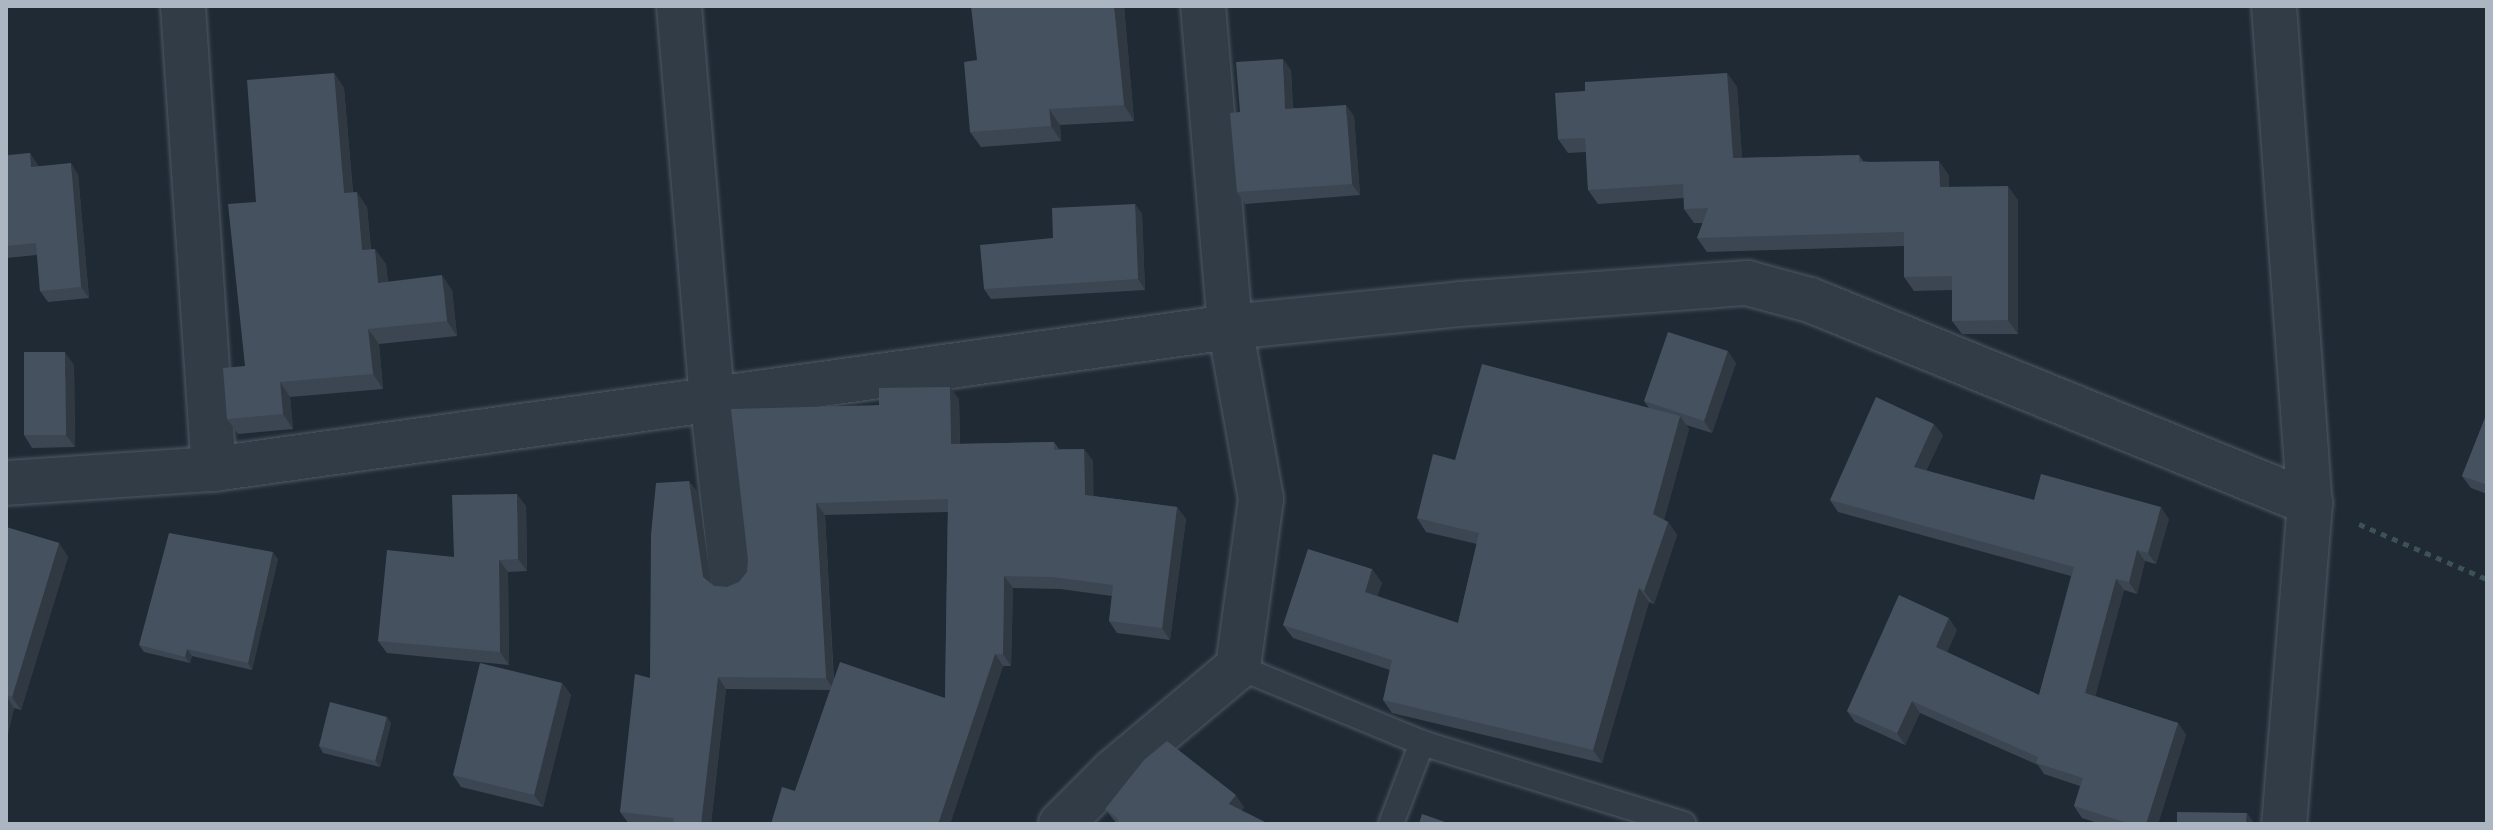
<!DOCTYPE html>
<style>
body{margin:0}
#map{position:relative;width:2493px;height:830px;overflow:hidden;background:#1f2a35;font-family:Commissioner,sans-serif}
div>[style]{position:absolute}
.path>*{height:5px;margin-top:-2.5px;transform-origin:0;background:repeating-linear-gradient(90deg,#3e5254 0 6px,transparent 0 12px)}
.roads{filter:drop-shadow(0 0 2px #505964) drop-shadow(0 0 2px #505964)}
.lane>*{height:24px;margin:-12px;padding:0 12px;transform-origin:12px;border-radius:12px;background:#323c46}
.street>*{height:44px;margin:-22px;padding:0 22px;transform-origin:22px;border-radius:22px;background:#323c46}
.wall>*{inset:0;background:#3b4652}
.shaded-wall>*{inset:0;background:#303942}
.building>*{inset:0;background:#45515f}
span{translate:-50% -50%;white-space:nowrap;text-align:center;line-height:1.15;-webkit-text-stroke:8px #18212a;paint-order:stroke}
.frame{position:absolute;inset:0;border:8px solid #acb6c3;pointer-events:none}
</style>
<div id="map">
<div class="path">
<div style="left:2359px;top:524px;width:139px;rotate:23.3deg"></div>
</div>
<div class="roads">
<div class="lane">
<div style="left:1238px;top:667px;width:199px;rotate:22.4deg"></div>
<div style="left:1422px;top:743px;width:274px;rotate:17.2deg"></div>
<div style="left:1391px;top:824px;width:87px;rotate:-69.1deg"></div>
</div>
<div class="street">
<div style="left:183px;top:6px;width:464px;rotate:86.2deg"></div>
<div style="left:679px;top:6px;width:393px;rotate:85.2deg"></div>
<div style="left:712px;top:398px;width:178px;rotate:83.6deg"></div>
<div style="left:2274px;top:6px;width:498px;rotate:85.9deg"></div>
<div style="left:2310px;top:503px;width:322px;rotate:94.6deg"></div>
<div style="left:6px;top:483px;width:208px;rotate:-3.9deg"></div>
<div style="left:214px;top:469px;width:1026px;rotate:-7.96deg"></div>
<div style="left:1230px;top:327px;width:231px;rotate:-5.7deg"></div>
<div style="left:1460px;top:304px;width:288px;rotate:-4.2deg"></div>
<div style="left:1747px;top:283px;width:65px;rotate:15.1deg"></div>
<div style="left:1810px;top:300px;width:540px;rotate:22.1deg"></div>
<div style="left:1061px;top:824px;width:75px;rotate:-45deg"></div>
<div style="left:1114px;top:771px;width:162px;rotate:-40deg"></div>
<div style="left:1238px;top:667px;width:170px;rotate:-82.2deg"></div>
<div style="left:1261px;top:499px;width:175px;rotate:-100.2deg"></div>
<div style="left:1230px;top:327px;width:322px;rotate:-94.8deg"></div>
</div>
</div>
<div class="wall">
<div style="clip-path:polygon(1124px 6px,1134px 121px,1060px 125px,1061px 141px,981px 147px,970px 132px,977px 60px)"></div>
<div style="clip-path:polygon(1291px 70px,1293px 108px,1354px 116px,1360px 195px,1245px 204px,1237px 192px,1240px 112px)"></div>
<div style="clip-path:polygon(334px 73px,344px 88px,353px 192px,367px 207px,371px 249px,386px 264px,388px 282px,452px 290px,457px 336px,379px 344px,383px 389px,290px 397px,293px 429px,238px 434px,227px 419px,245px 366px,256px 202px)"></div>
<div style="clip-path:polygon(1727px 73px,1737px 87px,1742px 158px,1859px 155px,1863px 161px,1949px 175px,1949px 187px,2018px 200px,2018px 334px,1962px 334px,1952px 321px,1952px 290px,1914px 291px,1904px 277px,1904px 246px,1707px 252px,1697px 238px,1703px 223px,1694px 223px,1684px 209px,1684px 198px,1598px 204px,1588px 190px,1586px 152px,1568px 153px,1558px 139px,1585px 91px)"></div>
<div style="clip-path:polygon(30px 153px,38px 166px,78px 174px,89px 298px,48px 302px,40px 291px,37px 255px,6px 258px,6px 155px)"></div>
<div style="clip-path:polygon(1135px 204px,1142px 214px,1145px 290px,991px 299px,984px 289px,1053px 238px)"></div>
<div style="clip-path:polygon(1736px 363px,1712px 433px,1686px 425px,1689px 429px,1664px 520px,1668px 522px,1677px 535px,1654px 604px,1649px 602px,1602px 763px,1392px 713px,1383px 700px,1390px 670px,1293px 638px,1283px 625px,1372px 569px,1382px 583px,1377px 596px,1458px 623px,1477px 544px,1426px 532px,1417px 518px,1455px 460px,1649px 408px,1644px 401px)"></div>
<div style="clip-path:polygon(74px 365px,75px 447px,32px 448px,24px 435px)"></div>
<div style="clip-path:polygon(evenodd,959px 399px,960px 444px,1054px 442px,1059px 449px,1084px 449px,1093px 461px,1093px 496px,1177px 507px,1186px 519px,1170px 640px,1117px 633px,1109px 621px,1112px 596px,1060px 589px,1013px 588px,1011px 666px,1003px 666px,950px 824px,771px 824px,795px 791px,830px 690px,726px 689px,711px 824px,629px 824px,620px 812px,650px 678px,689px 481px,698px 493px,711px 583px,714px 586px,727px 587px,739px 582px,879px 405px,959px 399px,948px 512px,945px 698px,834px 680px,825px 515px,948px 512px)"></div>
<div style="clip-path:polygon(2487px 413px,2487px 494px,2471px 488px,2462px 476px)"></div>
<div style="clip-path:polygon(1943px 435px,1926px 471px,2034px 500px,2169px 519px,2156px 564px,2145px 561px,2137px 594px,2124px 590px,2095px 696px,2178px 723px,2186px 735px,2158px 824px,2101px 824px,2082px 818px,2074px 806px,2080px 786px,2044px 774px,2038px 765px,1920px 713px,1905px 745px,1855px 722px,1847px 711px,1957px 630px,1947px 652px,2039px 695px,2071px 576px,1838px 512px,1830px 500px)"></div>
<div style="clip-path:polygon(526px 506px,527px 571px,508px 572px,509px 665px,387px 653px,378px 641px,454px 557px)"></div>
<div style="clip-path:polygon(6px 527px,59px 543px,68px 557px,21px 710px,14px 708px,6px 742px)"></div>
<div style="clip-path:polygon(278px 559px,252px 670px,192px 656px,190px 663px,144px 652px,139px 645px)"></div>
<div style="clip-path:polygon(562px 683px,571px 695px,543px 807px,461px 787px,453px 775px)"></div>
<div style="clip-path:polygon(391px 723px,380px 767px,323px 753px,319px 746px)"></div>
<div style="clip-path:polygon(1244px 807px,1242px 810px,1117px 824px,1105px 809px)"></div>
</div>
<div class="shaded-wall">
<div style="clip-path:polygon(1114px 6px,1124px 6px,1134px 121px,1124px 105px)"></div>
<div style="clip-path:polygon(1283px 59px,1291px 70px,1293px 120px,1285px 109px)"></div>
<div style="clip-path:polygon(334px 73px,344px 88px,354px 208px,344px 193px)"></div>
<div style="clip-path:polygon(1727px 73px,1737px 87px,1743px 172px,1733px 158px)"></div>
<div style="clip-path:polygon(1346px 105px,1354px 116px,1360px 195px,1352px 184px)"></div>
<div style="clip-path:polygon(1049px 109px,1060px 125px,1061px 141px,1051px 126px)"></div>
<div style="clip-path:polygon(30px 153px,38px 165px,39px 178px,31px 167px)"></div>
<div style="clip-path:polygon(1939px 161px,1949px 175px,1949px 201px,1940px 187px)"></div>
<div style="clip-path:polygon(71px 163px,78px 174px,89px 298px,81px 287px)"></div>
<div style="clip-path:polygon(2008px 186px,2018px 200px,2018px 334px,2008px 320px)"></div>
<div style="clip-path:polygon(357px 192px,367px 207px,372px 265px,362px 250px)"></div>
<div style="clip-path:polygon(1135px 204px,1142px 214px,1145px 290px,1138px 279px)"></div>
<div style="clip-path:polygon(375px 249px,386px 264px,389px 298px,378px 283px)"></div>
<div style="clip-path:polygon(442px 275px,452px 290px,457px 336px,447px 321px)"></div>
<div style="clip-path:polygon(368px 329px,379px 344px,383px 389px,373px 374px)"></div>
<div style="clip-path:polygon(1728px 351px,1736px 363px,1712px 433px,1704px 421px)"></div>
<div style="clip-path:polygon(65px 352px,74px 365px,75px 447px,66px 435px)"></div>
<div style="clip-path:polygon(280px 382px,290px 397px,293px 429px,283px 414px)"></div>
<div style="clip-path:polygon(950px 387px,959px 399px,960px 456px,951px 444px)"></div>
<div style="clip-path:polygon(1680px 416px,1689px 429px,1662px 527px,1653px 514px)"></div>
<div style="clip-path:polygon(1934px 424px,1943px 435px,1922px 479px,1914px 467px)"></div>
<div style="clip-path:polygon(1084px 449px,1093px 461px,1094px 507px,1085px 495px)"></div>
<div style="clip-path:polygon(689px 481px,698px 493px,712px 589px,703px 577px)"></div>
<div style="clip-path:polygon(517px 494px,526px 506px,527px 571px,518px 559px)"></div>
<div style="clip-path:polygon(816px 503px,825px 515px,834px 690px,826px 678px)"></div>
<div style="clip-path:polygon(1177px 507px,1186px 519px,1170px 640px,1162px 628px)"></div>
<div style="clip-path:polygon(2161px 507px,2169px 519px,2156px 564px,2148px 553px)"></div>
<div style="clip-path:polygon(1668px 522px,1677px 535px,1654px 604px,1644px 591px)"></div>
<div style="clip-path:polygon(59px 543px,68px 557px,21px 710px,12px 697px)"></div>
<div style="clip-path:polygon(2137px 550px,2145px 561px,2137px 594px,2129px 582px)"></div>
<div style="clip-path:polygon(273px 552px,278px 559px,252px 670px,248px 663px)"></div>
<div style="clip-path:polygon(499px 560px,508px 572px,509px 665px,500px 652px)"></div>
<div style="clip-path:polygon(1372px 569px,1382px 583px,1374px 605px,1365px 592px)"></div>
<div style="clip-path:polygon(1004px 576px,1013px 588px,1011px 666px,1003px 654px)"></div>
<div style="clip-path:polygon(2116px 579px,2124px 590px,2093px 705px,2085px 693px)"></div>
<div style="clip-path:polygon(1639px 588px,1649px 602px,1602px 763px,1593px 750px)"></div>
<div style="clip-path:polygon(1949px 618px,1957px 630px,1944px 659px,1936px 647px)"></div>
<div style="clip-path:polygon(187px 649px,192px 656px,190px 663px,185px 657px)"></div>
<div style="clip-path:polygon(995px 654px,1003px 666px,950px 824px,938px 824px)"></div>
<div style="clip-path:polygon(718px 677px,726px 689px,711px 824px,701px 824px)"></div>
<div style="clip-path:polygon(562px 683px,571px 695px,543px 807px,534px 795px)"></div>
<div style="clip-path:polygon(6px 696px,14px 708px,6px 742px)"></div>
<div style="clip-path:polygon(1912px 701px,1920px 713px,1905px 745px,1897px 733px)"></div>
<div style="clip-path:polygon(387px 717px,391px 723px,380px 767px,375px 761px)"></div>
<div style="clip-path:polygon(2178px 723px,2186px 735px,2158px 824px,2146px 824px)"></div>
<div style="clip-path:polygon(1236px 795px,1244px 807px,1238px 815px,1229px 804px)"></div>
<div style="clip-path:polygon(2247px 813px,2255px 824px,2246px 824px)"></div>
</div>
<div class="building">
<div style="clip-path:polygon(971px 6px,1114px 6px,1124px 105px,1049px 109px,1051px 126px,970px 132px,964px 62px,977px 60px)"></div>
<div style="clip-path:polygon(1283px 59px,1285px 109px,1346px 105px,1352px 184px,1237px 192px,1230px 113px,1240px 112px,1236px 62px)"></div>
<div style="clip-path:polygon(334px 73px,344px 193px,357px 192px,362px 250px,375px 249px,378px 283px,442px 275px,447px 321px,368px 329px,373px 374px,280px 382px,283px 414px,227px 419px,223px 368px,245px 366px,228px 204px,256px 202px,247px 80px)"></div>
<div style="clip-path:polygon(1727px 73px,1733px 158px,1859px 155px,1859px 162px,1939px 161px,1940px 187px,2008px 186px,2008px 320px,1952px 321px,1952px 276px,1904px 277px,1904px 232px,1697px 238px,1708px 208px,1684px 209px,1683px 184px,1588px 190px,1585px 138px,1558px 139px,1555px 93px,1585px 91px,1585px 82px)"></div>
<div style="clip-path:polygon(30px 153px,31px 167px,71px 163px,81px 287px,40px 291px,36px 243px,6px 246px,6px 156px)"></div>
<div style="clip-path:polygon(1135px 204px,1138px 279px,984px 289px,980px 245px,1053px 238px,1052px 208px)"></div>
<div style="clip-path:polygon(1668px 332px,1728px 351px,1704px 421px,1644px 401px)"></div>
<div style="clip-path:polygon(24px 352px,65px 352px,66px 435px,24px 435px)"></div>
<div style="clip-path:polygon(1482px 364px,1680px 416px,1653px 514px,1668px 522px,1644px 591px,1639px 588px,1593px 750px,1383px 700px,1392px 660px,1283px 625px,1308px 549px,1372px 569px,1365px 592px,1458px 623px,1479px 533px,1417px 518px,1433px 454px,1455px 460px)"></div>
<div style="clip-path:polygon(950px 387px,951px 444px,1054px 442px,1054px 450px,1084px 449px,1085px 495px,1177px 507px,1162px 628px,1109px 621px,1113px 585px,1052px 577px,1004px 576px,1003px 654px,995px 654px,938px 824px,771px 824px,782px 787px,795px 791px,840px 662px,945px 698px,948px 499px,816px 503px,826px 678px,718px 677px,701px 824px,672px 824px,674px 818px,620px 812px,635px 674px,650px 678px,651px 535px,656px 483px,689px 481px,703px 577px,714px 586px,727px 587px,739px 582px,747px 572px,748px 560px,731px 409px,879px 405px,879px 388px)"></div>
<div style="clip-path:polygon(1876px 397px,1934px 424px,1914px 467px,2034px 500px,2041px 474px,2161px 507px,2148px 553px,2137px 550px,2129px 582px,2116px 579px,2085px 693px,2178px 723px,2146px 824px,2130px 824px,2074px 806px,2083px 778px,2036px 763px,2038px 757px,1912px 701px,1897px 733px,1847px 711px,1899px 595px,1949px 618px,1936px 647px,2039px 695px,2074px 567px,1830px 500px)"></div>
<div style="clip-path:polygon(2487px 413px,2487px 485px,2462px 476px)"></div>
<div style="clip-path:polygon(517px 494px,518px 559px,499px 560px,500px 652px,378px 641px,387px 550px,454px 557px,452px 495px)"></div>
<div style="clip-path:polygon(6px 527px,59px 543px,12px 697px,6px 695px)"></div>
<div style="clip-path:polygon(169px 533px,273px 552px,248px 663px,187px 649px,185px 657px,139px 645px)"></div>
<div style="clip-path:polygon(480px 663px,562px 683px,534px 795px,453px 775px)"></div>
<div style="clip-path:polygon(330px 702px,387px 717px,375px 761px,319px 746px)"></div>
<div style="clip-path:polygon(1167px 741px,1236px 795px,1229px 804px,1269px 824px,1117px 824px,1118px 819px,1105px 809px,1144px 760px)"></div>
<div style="clip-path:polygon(2177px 812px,2247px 813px,2246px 824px,2177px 824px)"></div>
<div style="clip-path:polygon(1422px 814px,1451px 824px,1419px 824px)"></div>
</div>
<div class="frame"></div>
</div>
